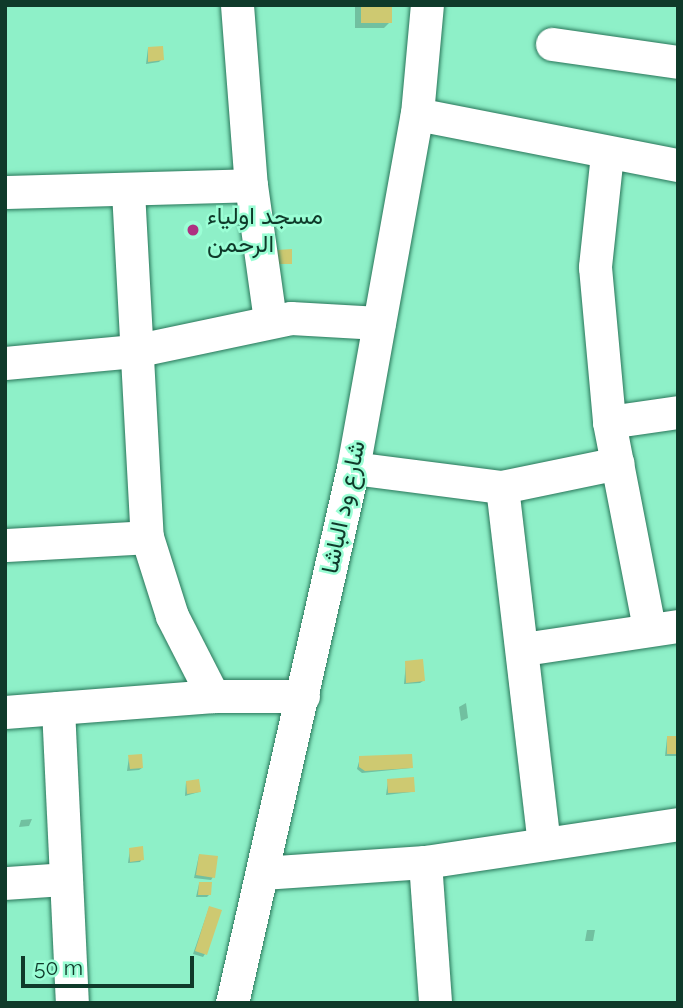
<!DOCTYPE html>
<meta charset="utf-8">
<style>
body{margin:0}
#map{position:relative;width:683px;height:1008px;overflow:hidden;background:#8ef0c8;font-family:Raleway,Vazirmatn,sans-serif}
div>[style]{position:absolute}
.shadow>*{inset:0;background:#0003}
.building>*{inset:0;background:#cec971}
.roads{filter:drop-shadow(0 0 2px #29765a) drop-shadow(0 0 2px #29765a)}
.minor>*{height:33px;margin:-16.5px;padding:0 16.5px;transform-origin:16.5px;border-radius:16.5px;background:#fff}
.dots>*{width:19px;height:19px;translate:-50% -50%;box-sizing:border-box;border:4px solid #9bfed5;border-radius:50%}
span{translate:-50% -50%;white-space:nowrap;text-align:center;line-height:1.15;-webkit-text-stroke:5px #9bfed5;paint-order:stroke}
.poi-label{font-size:24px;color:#0f3a2a}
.left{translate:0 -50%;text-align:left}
.street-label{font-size:24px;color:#0f3a2a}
.frame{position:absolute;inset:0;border:7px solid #0f3a2a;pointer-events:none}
.scale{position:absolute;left:21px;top:956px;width:173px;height:32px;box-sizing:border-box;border:4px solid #0f3a2a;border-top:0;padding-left:9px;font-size:21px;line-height:24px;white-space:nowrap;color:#0f3a2a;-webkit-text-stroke:5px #9bfed5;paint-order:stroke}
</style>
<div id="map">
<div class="shadow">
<div style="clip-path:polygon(355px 5px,390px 5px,390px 22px,384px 28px,355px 28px)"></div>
<div style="clip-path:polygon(148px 48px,162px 59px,159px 62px,146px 64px)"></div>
<div style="clip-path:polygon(406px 662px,423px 681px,420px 683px,404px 684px)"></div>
<div style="clip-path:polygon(466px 703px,468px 718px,461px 721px,459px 707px)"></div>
<div style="clip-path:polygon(667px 738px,678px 738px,678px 756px,665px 756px)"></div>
<div style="clip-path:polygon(129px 757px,142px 768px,139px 770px,127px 771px)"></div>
<div style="clip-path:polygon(360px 758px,411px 768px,362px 773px,357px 769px)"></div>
<div style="clip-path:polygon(388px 781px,411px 792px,386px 795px)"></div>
<div style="clip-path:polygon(186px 782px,199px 792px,185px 796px)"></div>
<div style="clip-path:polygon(32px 819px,29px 826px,19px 827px,21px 820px)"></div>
<div style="clip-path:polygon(130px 849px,142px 859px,140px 862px,128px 863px)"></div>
<div style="clip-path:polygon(199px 855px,213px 877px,211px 880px,194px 878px)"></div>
<div style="clip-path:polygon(199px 884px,210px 894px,207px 897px,196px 897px)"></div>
<div style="clip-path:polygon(209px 908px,205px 954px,203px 957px,193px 954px)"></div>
<div style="clip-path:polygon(587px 930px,595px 930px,593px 941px,585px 941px)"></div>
</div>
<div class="building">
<div style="clip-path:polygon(361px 5px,392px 5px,392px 23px,361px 23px)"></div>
<div style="clip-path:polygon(163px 46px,164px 60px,148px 62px,148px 47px)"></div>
<div style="clip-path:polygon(292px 249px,292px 264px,277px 264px,277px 250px)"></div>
<div style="clip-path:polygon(423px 659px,425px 681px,406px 683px,405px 661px)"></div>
<div style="clip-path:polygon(667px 736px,678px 736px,678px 754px,667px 754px)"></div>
<div style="clip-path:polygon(142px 754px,143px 768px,130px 769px,128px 755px)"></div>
<div style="clip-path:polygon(412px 754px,413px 768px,365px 771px,359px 767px,359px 756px)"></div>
<div style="clip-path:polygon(414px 777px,415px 792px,388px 793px,387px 779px)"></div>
<div style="clip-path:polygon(199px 779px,201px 792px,187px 794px,186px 781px)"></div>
<div style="clip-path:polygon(143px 846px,144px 860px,130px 862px,129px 848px)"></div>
<div style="clip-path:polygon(199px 854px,218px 856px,215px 878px,196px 875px)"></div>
<div style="clip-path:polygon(199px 882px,212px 882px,211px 895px,198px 895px)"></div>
<div style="clip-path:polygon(209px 906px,222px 910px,207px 955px,195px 951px)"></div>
</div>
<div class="roads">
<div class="minor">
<div style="left:237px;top:5px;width:181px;rotate:85.6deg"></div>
<div style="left:251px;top:185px;width:137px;rotate:82deg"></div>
<div style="left:552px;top:44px;width:127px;rotate:8.1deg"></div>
<div style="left:417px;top:114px;width:266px;rotate:11.1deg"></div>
<div style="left:607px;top:154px;width:114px;rotate:96.1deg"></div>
<div style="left:595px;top:267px;width:156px;rotate:84.8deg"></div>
<div style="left:609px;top:422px;width:210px;rotate:79deg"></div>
<div style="left:128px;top:191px;width:347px;rotate:86.9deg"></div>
<div style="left:147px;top:537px;width:83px;rotate:72.4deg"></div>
<div style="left:172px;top:616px;width:90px;rotate:62.9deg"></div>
<div style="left:5px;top:192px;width:246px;rotate:-1.6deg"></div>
<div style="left:5px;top:363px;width:130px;rotate:-5.3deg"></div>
<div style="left:134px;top:351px;width:160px;rotate:-11.9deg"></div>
<div style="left:291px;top:318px;width:88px;rotate:3.3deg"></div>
<div style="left:609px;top:422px;width:70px;rotate:-8.2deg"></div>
<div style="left:353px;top:468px;width:150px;rotate:7.3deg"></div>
<div style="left:502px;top:487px;width:118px;rotate:-11.7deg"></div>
<div style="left:502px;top:487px;width:358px;rotate:83.3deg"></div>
<div style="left:5px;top:545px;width:142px;rotate:-3.2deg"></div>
<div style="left:524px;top:649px;width:156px;rotate:-8.5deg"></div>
<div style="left:58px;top:708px;width:295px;rotate:87.3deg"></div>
<div style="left:5px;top:712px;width:209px;rotate:-4.4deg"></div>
<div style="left:213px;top:696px;width:90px"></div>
<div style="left:425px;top:862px;width:141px;rotate:85.9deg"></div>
<div style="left:262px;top:873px;width:163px;rotate:-3.9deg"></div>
<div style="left:425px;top:862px;width:256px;rotate:-8.5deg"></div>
<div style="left:5px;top:883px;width:61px;rotate:-3.8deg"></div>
<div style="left:232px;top:1003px;width:549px;rotate:-77.26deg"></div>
<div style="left:353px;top:468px;width:360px;rotate:-79.8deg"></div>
<div style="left:417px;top:114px;width:109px;rotate:-84.8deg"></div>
</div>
</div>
<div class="dots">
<div style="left:193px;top:230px;background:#ae3181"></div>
</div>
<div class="poi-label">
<span class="left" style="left:207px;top:230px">مسجد اولياء<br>الرحمن</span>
</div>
<div class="street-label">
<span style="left:343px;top:507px;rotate:-78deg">شارع ود الباشا</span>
</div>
<div class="frame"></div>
<div class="scale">50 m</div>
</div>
